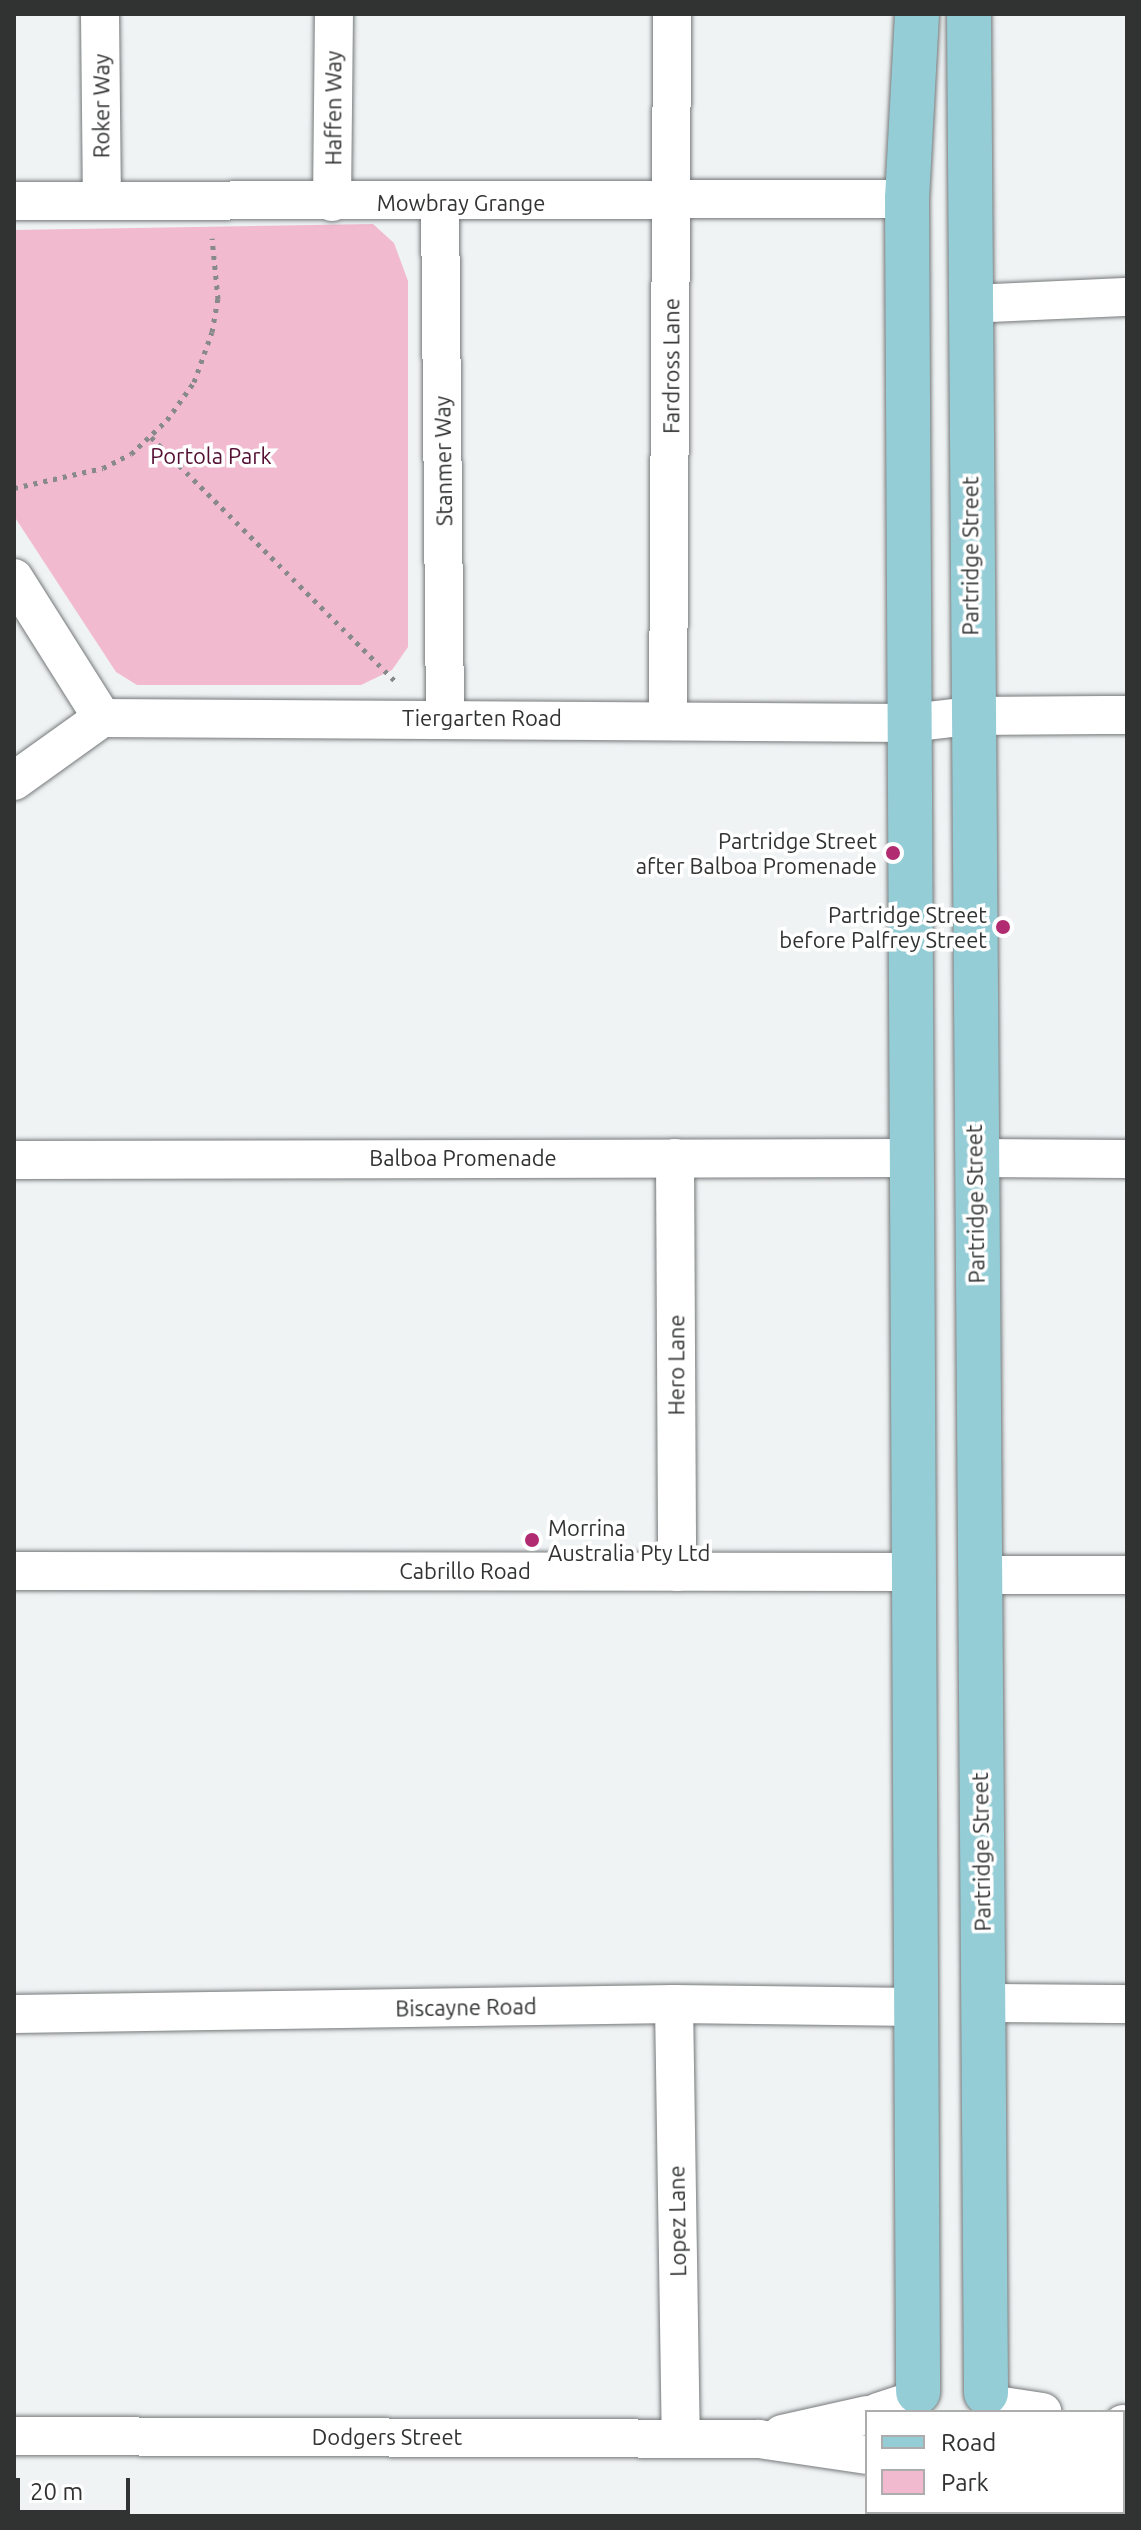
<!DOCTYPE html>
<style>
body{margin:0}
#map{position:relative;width:1141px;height:2530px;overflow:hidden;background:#eff3f4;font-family:Ubuntu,sans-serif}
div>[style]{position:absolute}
.green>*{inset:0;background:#f2bacf}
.path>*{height:5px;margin-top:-2.5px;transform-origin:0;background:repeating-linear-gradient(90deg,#87898a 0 4px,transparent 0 10px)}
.roads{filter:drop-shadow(0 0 2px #76797a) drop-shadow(0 0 2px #76797a)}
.minor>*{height:38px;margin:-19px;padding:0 19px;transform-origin:19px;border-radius:19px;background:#fff}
.major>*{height:44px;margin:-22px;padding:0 22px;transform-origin:22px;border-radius:22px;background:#95cdd6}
.dots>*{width:22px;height:22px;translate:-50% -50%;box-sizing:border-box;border:4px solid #fff;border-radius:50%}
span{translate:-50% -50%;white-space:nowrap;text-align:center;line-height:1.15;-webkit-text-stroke:7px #fff;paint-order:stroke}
.street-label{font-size:22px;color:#313232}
.park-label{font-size:22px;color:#550f33}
.poi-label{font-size:22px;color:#313232}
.right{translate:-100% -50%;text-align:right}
.left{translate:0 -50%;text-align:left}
.frame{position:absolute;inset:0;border:16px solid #313232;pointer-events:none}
.legend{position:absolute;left:865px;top:2410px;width:260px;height:104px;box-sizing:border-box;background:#fff;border:2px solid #adadad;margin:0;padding:10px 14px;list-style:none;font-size:24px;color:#313232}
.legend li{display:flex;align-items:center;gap:16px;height:40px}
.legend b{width:40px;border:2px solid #adadad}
.scale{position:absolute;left:16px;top:2478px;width:114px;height:36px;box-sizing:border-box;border:4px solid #313232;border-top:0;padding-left:10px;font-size:24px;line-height:28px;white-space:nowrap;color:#313232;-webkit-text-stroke:6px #fff;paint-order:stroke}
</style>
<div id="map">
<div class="green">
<div style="clip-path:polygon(373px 224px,394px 243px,408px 281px,408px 647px,392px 670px,361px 685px,137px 685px,116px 672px,14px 516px,14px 230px)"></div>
</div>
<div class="path">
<div style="left:151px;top:437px;width:344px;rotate:45deg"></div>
<div style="left:14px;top:488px;width:91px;rotate:-12.7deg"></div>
<div style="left:103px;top:468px;width:31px;rotate:-27deg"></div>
<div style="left:131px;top:454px;width:50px;rotate:-43.4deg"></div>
<div style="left:167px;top:420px;width:47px;rotate:-54.6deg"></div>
<div style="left:194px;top:382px;width:53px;rotate:-70.2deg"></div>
<div style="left:212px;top:332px;width:34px;rotate:-80deg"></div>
<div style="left:218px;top:299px;width:61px;rotate:-95.6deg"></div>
</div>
<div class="roads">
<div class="minor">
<div style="left:100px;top:14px;width:185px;rotate:89.4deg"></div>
<div style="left:14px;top:201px;width:893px;rotate:-0.13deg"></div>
<div style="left:332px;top:202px;width:188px;rotate:-89.4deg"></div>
<div style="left:440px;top:204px;width:514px;rotate:89.44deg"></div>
<div style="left:970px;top:304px;width:157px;rotate:-2.6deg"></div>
<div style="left:14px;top:578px;width:165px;rotate:57.8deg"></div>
<div style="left:668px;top:719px;width:705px;rotate:-89.67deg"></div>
<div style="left:14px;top:781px;width:108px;rotate:-35.6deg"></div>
<div style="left:102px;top:718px;width:808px;rotate:0.35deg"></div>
<div style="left:910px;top:723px;width:60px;rotate:-6.7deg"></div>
<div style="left:970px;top:716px;width:157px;rotate:-0.4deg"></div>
<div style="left:675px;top:1158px;width:414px;rotate:89.7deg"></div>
<div style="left:975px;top:1158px;width:152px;rotate:0.4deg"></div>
<div style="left:14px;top:1160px;width:899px;rotate:-0.13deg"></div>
<div style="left:14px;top:1571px;width:902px;rotate:0.06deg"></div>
<div style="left:978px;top:1575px;width:149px"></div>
<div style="left:983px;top:2003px;width:144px;rotate:0.4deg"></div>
<div style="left:674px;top:2004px;width:435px;rotate:89.1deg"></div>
<div style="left:14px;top:2014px;width:660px;rotate:-0.87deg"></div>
<div style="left:674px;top:2004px;width:243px;rotate:0.7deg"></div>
<div style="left:996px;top:2405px;width:47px;rotate:8.7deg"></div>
<div style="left:878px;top:2412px;width:33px;rotate:-18deg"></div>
<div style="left:1123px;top:2424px;width:4px;rotate:14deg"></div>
<div style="left:782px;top:2434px;width:87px;rotate:-12.6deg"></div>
<div style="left:14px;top:2436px;width:745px;rotate:0.23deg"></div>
<div style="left:759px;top:2439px;width:109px;rotate:8.4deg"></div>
</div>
<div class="major">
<div style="left:917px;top:14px;width:185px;rotate:93.1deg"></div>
<div style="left:907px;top:199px;width:2193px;rotate:89.71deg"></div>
<div style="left:969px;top:14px;width:2379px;rotate:89.59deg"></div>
<div style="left:920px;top:2512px;width:4px;rotate:90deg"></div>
<div style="left:982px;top:2516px;width:4px;rotate:-90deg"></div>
</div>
</div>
<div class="dots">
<div style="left:893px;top:853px;background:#b02b70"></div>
<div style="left:1003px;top:927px;background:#b02b70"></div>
<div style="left:532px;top:1540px;background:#b02b70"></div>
</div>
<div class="street-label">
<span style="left:101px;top:106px;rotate:-90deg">Roker Way</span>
<span style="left:333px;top:108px;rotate:-90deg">Haffen Way</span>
<span style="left:461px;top:203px">Mowbray Grange</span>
<span style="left:671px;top:366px;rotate:-90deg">Fardross Lane</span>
<span style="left:443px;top:461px;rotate:-91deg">Stanmer Way</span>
<span style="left:970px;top:556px;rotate:-90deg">Partridge Street</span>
<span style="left:482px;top:718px">Tiergarten Road</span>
<span style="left:463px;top:1158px">Balboa Promenade</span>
<span style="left:975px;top:1204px;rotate:-91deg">Partridge Street</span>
<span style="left:676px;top:1365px;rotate:-90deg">Hero Lane</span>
<span style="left:465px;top:1571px">Cabrillo Road</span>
<span style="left:981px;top:1852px;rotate:-91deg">Partridge Street</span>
<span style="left:466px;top:2007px;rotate:-1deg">Biscayne Road</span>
<span style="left:677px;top:2221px;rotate:-91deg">Lopez Lane</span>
<span style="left:387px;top:2437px">Dodgers Street</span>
</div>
<div class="park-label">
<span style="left:211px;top:456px">Portola Park</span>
</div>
<div class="poi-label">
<span class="right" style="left:877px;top:853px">Partridge Street<br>after Balboa Promenade</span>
<span class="right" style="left:987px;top:927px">Partridge Street<br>before Palfrey Street</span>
<span class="left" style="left:548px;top:1540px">Morrina<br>Australia Pty Ltd</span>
</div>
<div class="frame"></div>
<ul class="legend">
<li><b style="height:10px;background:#95cdd6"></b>Road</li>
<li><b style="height:22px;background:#f2bacf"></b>Park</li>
</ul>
<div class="scale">20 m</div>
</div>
